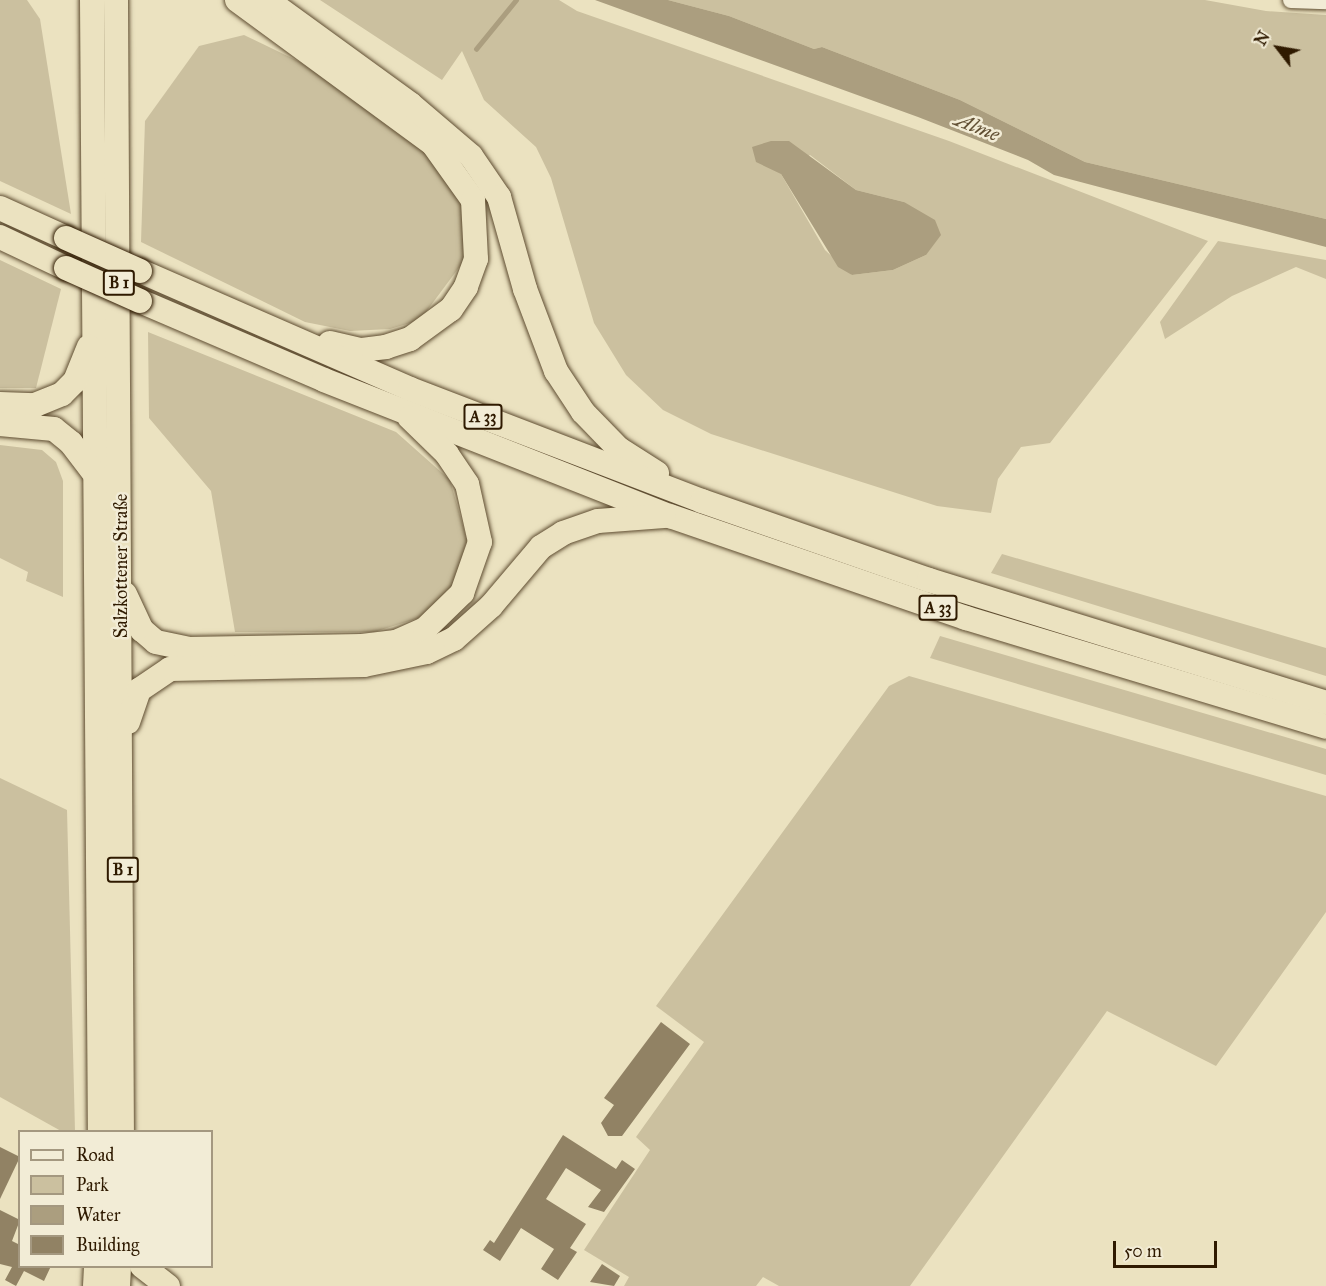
<!DOCTYPE html>
<meta charset="utf-8">
<style>
body{margin:0}
#map{position:relative;width:1326px;height:1286px;overflow:hidden;background:#ebe2c0;font-family:"IM FELL Great Primer",serif}
div>[style]{position:absolute}
.green>*{inset:0;background:#cbc09f}
.water>*{inset:0;background:#ab9e7f}
.stream>*{height:4.5px;margin:-2.25px;padding:0 2.25px;transform-origin:2.25px;border-radius:2.25px;background:#ab9e7f}
.building>*{inset:0;background:#918264}
.roads{filter:drop-shadow(0 0 2px #5e4c30) drop-shadow(0 0 2px #5e4c30)}
.minor>*{height:16px;margin:-8px;padding:0 8px;transform-origin:8px;border-radius:8px;background:#f2ecd6}
.highway>*{height:24px;margin:-12px;padding:0 12px;transform-origin:12px;border-radius:12px;background:#ebe2c0}
.bridges{filter:drop-shadow(0 0 2px #2f1a00) drop-shadow(0 0 2px #2f1a00)}
.highway-bridge>*{height:24px;margin:-12px;padding:0 12px;transform-origin:12px;border-radius:12px;background:#ebe2c0}
span{translate:-50% -50%;white-space:nowrap;text-align:center;line-height:1.15;-webkit-text-stroke:5px #f2ecd6;paint-order:stroke}
.shield-label span{padding:2px 4px;background:#f2ecd6;border:2px solid;border-radius:4px;-webkit-text-stroke-width:0}
.shield-label{font-size:16px;color:#2f1a00;font-weight:700}
.street-label{font-size:18px;color:#2f1a00}
.water-label{font-size:20px;color:#614f33;font-style:italic}
.legend{position:absolute;left:18px;top:1130px;width:195px;height:138px;box-sizing:border-box;background:#f2ecd6;border:2px solid #a49880;margin:0;padding:8px 10px;list-style:none;font-size:18px;color:#2f1a00}
.legend li{display:flex;align-items:center;gap:12px;height:30px}
.legend b{width:30px;border:2px solid #a49880}
.north{position:absolute;left:1248px;top:18px;width:60px;height:60px;-webkit-text-stroke:4px #f2ecd6;paint-order:stroke;rotate:301deg;font-size:16px;font-weight:700;line-height:24px;text-align:center;color:#2f1a00}
.north::after{content:'';display:block;margin:auto;width:21px;height:27px;background:#2f1a00;clip-path:polygon(50% 0,100% 100%,50% 72%,0 100%)}
.scale{position:absolute;left:1113px;top:1241px;width:104px;height:27px;box-sizing:border-box;border:3px solid #2f1a00;border-top:0;padding-left:8px;font-size:18px;line-height:21px;white-space:nowrap;color:#2f1a00;-webkit-text-stroke:4px #f2ecd6;paint-order:stroke}
</style>
<div id="map">
<div class="green">
<div style="clip-path:polygon(0 0,27px 0,40px 19px,71px 214px,0 181px)"></div>
<div style="clip-path:polygon(evenodd,320px 0,559px 0,577px 11px,949px 141px,1208px 241px,1050px 443px,1021px 447px,998px 479px,991px 513px,937px 506px,711px 434px,663px 410px,626px 375px,594px 323px,551px 178px,536px 147px,484px 100px,462px 51px,442px 80px,320px 0,810px 155px,856px 190px,904px 202px,926px 255px,893px 270px,852px 275px,825px 250px,781px 174px,810px 155px)"></div>
<div style="clip-path:polygon(668px 0,1205px 0,1266px 11px,1326px 15px,1326px 219px,1085px 162px,960px 100px,822px 47px,814px 49px,729px 16px)"></div>
<div style="clip-path:polygon(244px 35px,300px 62px,413px 138px,454px 185px,465px 214px,466px 258px,420px 320px,390px 329px,350px 331px,305px 322px,141px 242px,145px 121px,199px 46px)"></div>
<div style="clip-path:polygon(1218px 241px,1326px 260px,1326px 279px,1296px 267px,1232px 296px,1165px 339px,1160px 322px)"></div>
<div style="clip-path:polygon(0 260px,61px 289px,36px 388px,0 388px)"></div>
<div style="clip-path:polygon(148px 332px,396px 432px,450px 480px,467px 540px,453px 586px,419px 618px,374px 632px,235px 632px,211px 491px,149px 418px)"></div>
<div style="clip-path:polygon(0 445px,42px 450px,56px 462px,63px 481px,63px 597px,26px 581px,28px 572px,0 558px)"></div>
<div style="clip-path:polygon(1002px 554px,1326px 648px,1326px 676px,991px 573px)"></div>
<div style="clip-path:polygon(940px 636px,1326px 749px,1326px 775px,930px 658px)"></div>
<div style="clip-path:polygon(909px 676px,1326px 796px,1326px 912px,1216px 1066px,1107px 1011px,910px 1286px,779px 1286px,763px 1277px,756px 1286px,624px 1286px,629px 1277px,584px 1250px,650px 1150px,636px 1137px,704px 1042px,656px 1006px,889px 686px)"></div>
<div style="clip-path:polygon(0 778px,67px 810px,75px 1131px,61px 1131px,0 1097px)"></div>
</div>
<div class="water">
<div style="clip-path:polygon(595px 0,668px 0,729px 16px,814px 49px,822px 47px,960px 100px,1085px 162px,1326px 219px,1326px 247px,1054px 175px,1028px 160px,918px 117px)"></div>
<div style="clip-path:polygon(771px 141px,789px 141px,856px 190px,904px 202px,935px 220px,941px 235px,926px 255px,893px 270px,852px 275px,838px 267px,781px 174px,756px 162px,752px 147px)"></div>
</div>
<div class="stream">
<div style="left:476px;top:49px;width:63px;rotate:-50.8deg"></div>
</div>
<div class="building">
<div style="clip-path:polygon(661px 1022px,690px 1044px,622px 1136px,608px 1136px,601px 1123px,614px 1105px,604px 1098px)"></div>
<div style="clip-path:polygon(563px 1135px,616px 1169px,622px 1160px,635px 1169px,604px 1212px,588px 1207px,601px 1190px,566px 1168px,546px 1199px,586px 1224px,570px 1248px,577px 1252px,558px 1280px,541px 1269px,554px 1249px,521px 1228px,500px 1261px,483px 1250px,490px 1240px,494px 1243px)"></div>
<div style="clip-path:polygon(0 1147px,20px 1157px,0 1199px)"></div>
<div style="clip-path:polygon(0 1210px,20px 1220px,12px 1241px,20px 1245px,20px 1266px,51px 1266px,44px 1281px,24px 1271px,16px 1286px,5px 1280px,12px 1267px,0 1264px)"></div>
<div style="clip-path:polygon(602px 1264px,620px 1276px,614px 1286px,590px 1282px)"></div>
</div>
<div class="roads">
<div class="minor">
<div style="left:1291px;top:0;width:35px;rotate:2deg"></div>
</div>
<div class="highway">
<div style="left:92px;top:0;width:1132px;rotate:89.6deg"></div>
<div style="left:116px;top:0;width:1132px;rotate:89.7deg"></div>
<div style="left:237px;top:0;width:243px;rotate:36.3deg"></div>
<div style="left:433px;top:144px;width:69px;rotate:54.5deg"></div>
<div style="left:473px;top:200px;width:59px;rotate:87.1deg"></div>
<div style="left:476px;top:259px;width:30px;rotate:110deg"></div>
<div style="left:466px;top:287px;width:27px;rotate:124deg"></div>
<div style="left:451px;top:309px;width:51px;rotate:143.8deg"></div>
<div style="left:410px;top:339px;width:25px;rotate:162deg"></div>
<div style="left:386px;top:347px;width:26px;rotate:173deg"></div>
<div style="left:360px;top:350px;width:31px;rotate:-167deg"></div>
<div style="left:267px;top:0;width:177px;rotate:36deg"></div>
<div style="left:410px;top:104px;width:80px;rotate:40.4deg"></div>
<div style="left:471px;top:156px;width:50px;rotate:55.7deg"></div>
<div style="left:499px;top:197px;width:96px;rotate:74.2deg"></div>
<div style="left:525px;top:289px;width:88px;rotate:69.3deg"></div>
<div style="left:556px;top:371px;width:49px;rotate:56.6deg"></div>
<div style="left:583px;top:412px;width:52px;rotate:45.8deg"></div>
<div style="left:619px;top:449px;width:45px;rotate:32.3deg"></div>
<div style="left:0;top:208px;width:72px;rotate:24.4deg"></div>
<div style="left:0;top:237px;width:73px;rotate:25.2deg"></div>
<div style="left:140px;top:271px;width:295px;rotate:23.6deg"></div>
<div style="left:410px;top:389px;width:313px;rotate:21deg"></div>
<div style="left:702px;top:501px;width:240px;rotate:19.2deg"></div>
<div style="left:929px;top:580px;width:416px;rotate:17.2deg"></div>
<div style="left:140px;top:301px;width:200px;rotate:23.2deg"></div>
<div style="left:324px;top:380px;width:372px;rotate:21.5deg"></div>
<div style="left:670px;top:516px;width:313px;rotate:19deg"></div>
<div style="left:966px;top:618px;width:376px;rotate:16.8deg"></div>
<div style="left:0;top:404px;width:35px;rotate:2deg"></div>
<div style="left:35px;top:405px;width:29px;rotate:-22deg"></div>
<div style="left:62px;top:394px;width:18px;rotate:-45deg"></div>
<div style="left:75px;top:381px;width:37px;rotate:-68deg"></div>
<div style="left:0;top:424px;width:54px;rotate:5.3deg"></div>
<div style="left:54px;top:429px;width:22px;rotate:39deg"></div>
<div style="left:71px;top:443px;width:43px;rotate:52.6deg"></div>
<div style="left:125px;top:594px;width:40px;rotate:65deg"></div>
<div style="left:142px;top:630px;width:18px;rotate:41deg"></div>
<div style="left:156px;top:642px;width:33px;rotate:12deg"></div>
<div style="left:188px;top:649px;width:174px;rotate:-1deg"></div>
<div style="left:362px;top:646px;width:34px;rotate:-7deg"></div>
<div style="left:396px;top:642px;width:32px;rotate:-24deg"></div>
<div style="left:425px;top:629px;width:52px;rotate:-44.2deg"></div>
<div style="left:462px;top:593px;width:54px;rotate:-70.6deg"></div>
<div style="left:480px;top:542px;width:59px;rotate:-102.6deg"></div>
<div style="left:467px;top:484px;width:36px;rotate:-124deg"></div>
<div style="left:447px;top:454px;width:52px;rotate:-135.8deg"></div>
<div style="left:128px;top:722px;width:34px;rotate:-71deg"></div>
<div style="left:139px;top:690px;width:37px;rotate:-34deg"></div>
<div style="left:170px;top:669px;width:194px;rotate:-1.2deg"></div>
<div style="left:364px;top:665px;width:64px;rotate:-11.7deg"></div>
<div style="left:427px;top:652px;width:30px;rotate:-26deg"></div>
<div style="left:454px;top:639px;width:50px;rotate:-41.7deg"></div>
<div style="left:491px;top:606px;width:77px;rotate:-49.7deg"></div>
<div style="left:541px;top:547px;width:26px;rotate:-32deg"></div>
<div style="left:563px;top:533px;width:37px;rotate:-19deg"></div>
<div style="left:598px;top:521px;width:66px;rotate:-4.3deg"></div>
<div style="left:142px;top:1266px;width:33px;rotate:38deg"></div>
<div style="left:95px;top:1286px;width:20px;rotate:-87deg"></div>
<div style="left:118px;top:1286px;width:20px;rotate:-87deg"></div>
</div>
</div>
<div class="bridges">
<div class="highway-bridge">
<div style="left:66px;top:238px;width:81px;rotate:24deg"></div>
<div style="left:66px;top:268px;width:81px;rotate:24deg"></div>
</div>
</div>
<div class="shield-label">
<span style="left:119px;top:283px">B 1</span>
<span style="left:483px;top:417px">A 33</span>
<span style="left:938px;top:608px">A 33</span>
<span style="left:123px;top:870px">B 1</span>
</div>
<div class="street-label">
<span style="left:121px;top:566px;rotate:-90deg">Salzkottener Straße</span>
</div>
<div class="water-label">
<span style="left:977px;top:127px;rotate:22deg">Alme</span>
</div>
<ul class="legend">
<li><b style="height:8px;background:#f2ecd6"></b>Road</li>
<li><b style="height:16px;background:#cbc09f"></b>Park</li>
<li><b style="height:16px;background:#ab9e7f"></b>Water</li>
<li><b style="height:16px;background:#918264"></b>Building</li>
</ul>
<div class="north">N</div>
<div class="scale">50 m</div>
</div>
